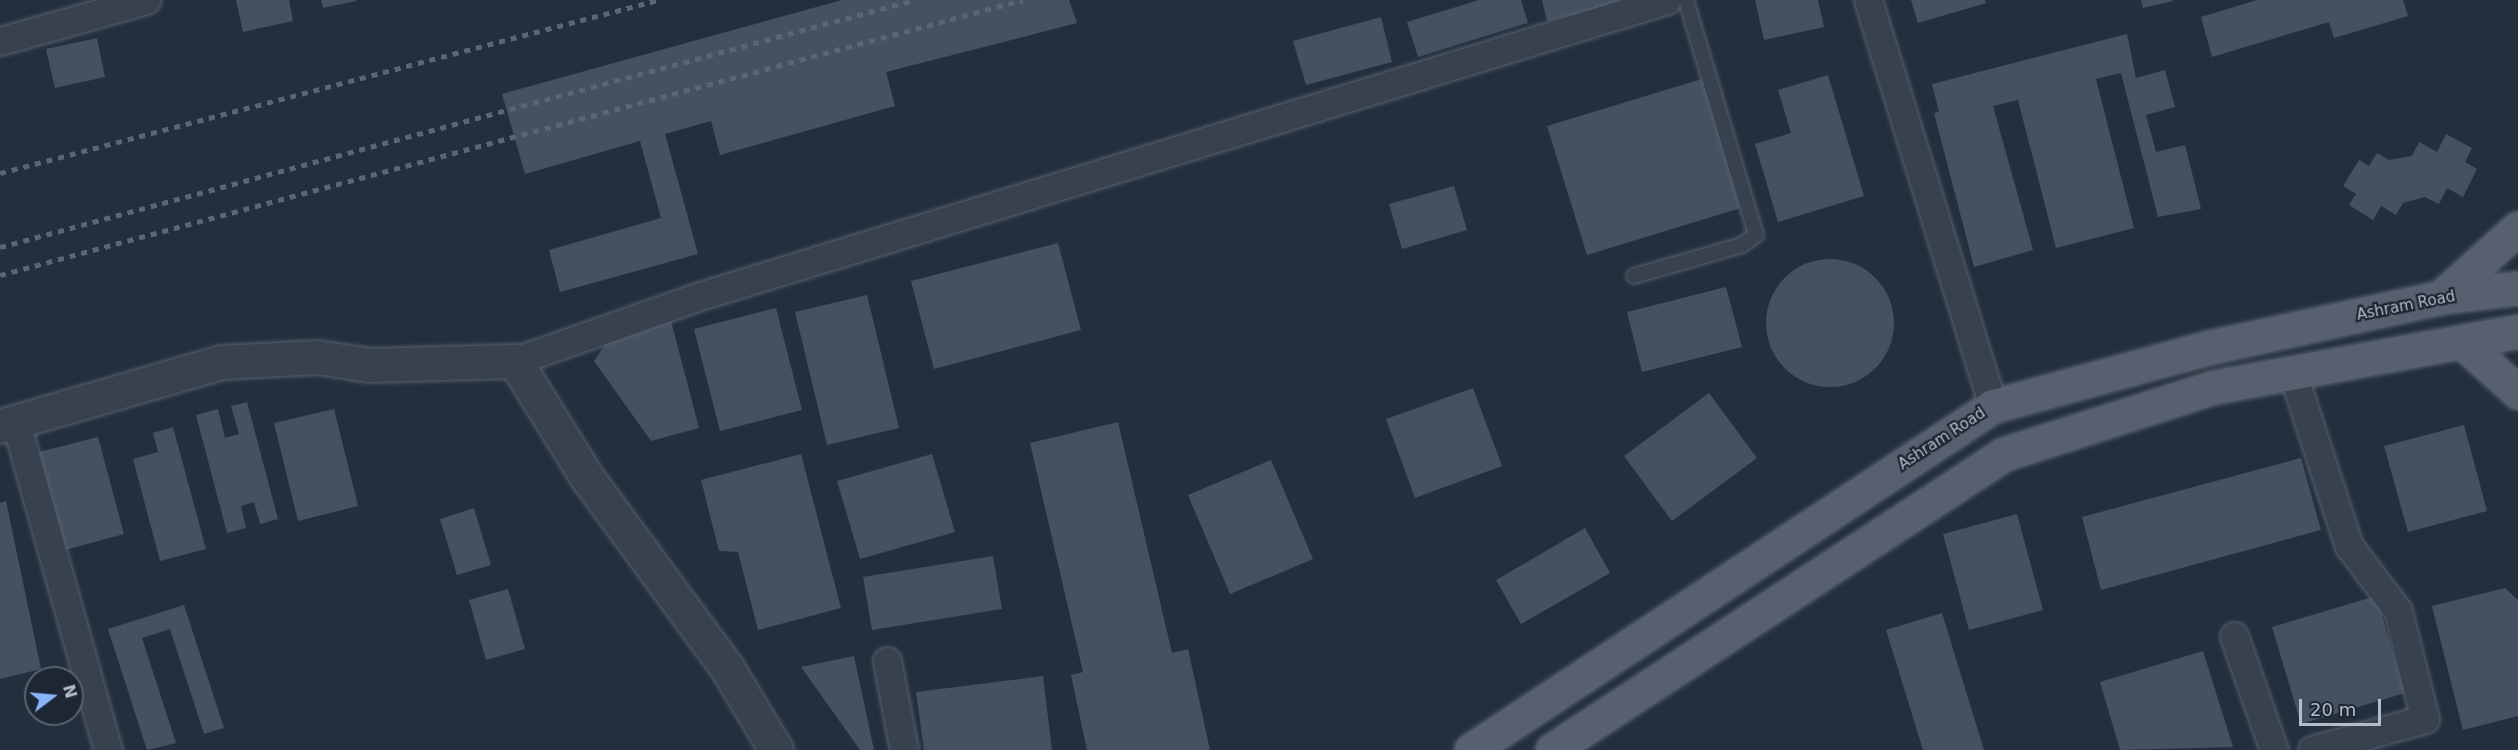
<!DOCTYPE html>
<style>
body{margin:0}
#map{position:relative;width:2518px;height:750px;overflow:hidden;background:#242f3e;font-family:"DejaVu Sans",sans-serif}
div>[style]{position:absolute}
.building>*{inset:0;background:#455162}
.round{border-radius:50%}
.roads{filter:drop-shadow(0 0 2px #565f6c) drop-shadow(0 0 2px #565f6c)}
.service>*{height:14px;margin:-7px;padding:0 7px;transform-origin:7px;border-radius:7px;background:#38414e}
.minor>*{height:27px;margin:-13.5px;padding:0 13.5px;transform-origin:13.5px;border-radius:13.5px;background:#38414e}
.tertiary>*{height:33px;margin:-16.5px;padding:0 16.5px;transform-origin:16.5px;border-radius:16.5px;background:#38414e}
.primary>*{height:33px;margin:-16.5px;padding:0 16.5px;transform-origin:16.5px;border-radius:16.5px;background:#56606e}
.rail>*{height:4.5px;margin-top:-2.25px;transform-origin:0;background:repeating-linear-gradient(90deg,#5a6575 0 6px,transparent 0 12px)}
span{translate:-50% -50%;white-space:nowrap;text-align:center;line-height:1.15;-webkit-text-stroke:4.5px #1d2633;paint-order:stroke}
.street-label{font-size:15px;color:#b4bcc9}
.north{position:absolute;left:24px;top:666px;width:60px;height:60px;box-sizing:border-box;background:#1d2633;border:2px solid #59626f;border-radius:50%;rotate:74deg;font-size:16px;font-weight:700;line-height:24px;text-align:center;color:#b4bcc9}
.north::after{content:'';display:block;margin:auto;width:21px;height:27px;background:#8ab4f8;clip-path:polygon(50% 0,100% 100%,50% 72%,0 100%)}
.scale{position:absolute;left:2299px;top:699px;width:82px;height:27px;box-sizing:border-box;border:3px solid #b4bcc9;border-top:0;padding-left:8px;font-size:18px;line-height:21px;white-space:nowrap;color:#b4bcc9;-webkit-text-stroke:4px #1d2633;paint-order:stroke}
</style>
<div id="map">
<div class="building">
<div style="clip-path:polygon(236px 0,289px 0,293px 21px,243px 32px)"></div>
<div style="clip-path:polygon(321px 0,356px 0,356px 1px,323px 8px)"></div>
<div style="clip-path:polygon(842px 0,1069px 0,1077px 23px,886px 72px,895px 106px,720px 155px,711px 121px,665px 134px,698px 254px,560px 292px,549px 250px,661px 218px,640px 141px,525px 174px,502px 94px)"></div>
<div style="clip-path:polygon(1479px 0,1521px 0,1528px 23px,1418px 57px,1407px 22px)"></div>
<div style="clip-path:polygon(1542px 0,1632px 0,1633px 1px,1547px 21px)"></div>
<div style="clip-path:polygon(1755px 0,1818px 0,1824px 27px,1764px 40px)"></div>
<div style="clip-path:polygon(1911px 0,1985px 0,1986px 3px,1918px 23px)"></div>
<div style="clip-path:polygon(2141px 0,2173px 0,2173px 1px,2143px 8px)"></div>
<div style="clip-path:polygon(2257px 0,2403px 0,2408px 16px,2334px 38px,2329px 22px,2212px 57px,2201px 17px)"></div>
<div style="clip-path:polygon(1381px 17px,1392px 62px,1306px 85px,1293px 41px)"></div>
<div style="clip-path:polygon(2127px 34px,2136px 78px,2165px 70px,2175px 107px,2146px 115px,2156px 152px,2185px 145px,2201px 209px,2158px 217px,2121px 73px,2096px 79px,2134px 228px,2056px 248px,2018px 100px,1993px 106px,2033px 250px,1974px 267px,1934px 113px,1939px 112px,1932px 84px)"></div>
<div style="clip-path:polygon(97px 38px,105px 77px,55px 88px,46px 49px)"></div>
<div style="clip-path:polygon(1828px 75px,1864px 196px,1778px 222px,1755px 144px,1791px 133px,1778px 90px)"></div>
<div style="clip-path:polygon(1705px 78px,1744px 207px,1587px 255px,1547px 126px)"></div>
<div style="clip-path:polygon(2446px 134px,2472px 148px,2465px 162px,2477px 169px,2463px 197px,2447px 188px,2439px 204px,2425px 197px,2403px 203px,2396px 215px,2381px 206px,2373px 220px,2349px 205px,2356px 194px,2343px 186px,2359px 160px,2369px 166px,2377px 153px,2389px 160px,2412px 156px,2419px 142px,2437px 152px)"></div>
<div style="clip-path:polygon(1454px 186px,1467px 230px,1402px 249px,1389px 204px)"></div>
<div style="clip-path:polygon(1058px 243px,1081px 330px,934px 369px,911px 281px)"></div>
<div class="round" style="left:1766px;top:259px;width:128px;height:128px"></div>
<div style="clip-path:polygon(1726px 287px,1742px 347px,1642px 372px,1627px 312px)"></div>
<div style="clip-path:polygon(867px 295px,899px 428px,827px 445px,795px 312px)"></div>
<div style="clip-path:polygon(776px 308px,802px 410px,720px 431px,694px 329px)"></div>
<div style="clip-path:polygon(669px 313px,699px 428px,651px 441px,594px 361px,616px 328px)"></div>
<div style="clip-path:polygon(1473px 388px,1502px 466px,1415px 498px,1386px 419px)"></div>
<div style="clip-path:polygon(1709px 393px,1757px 458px,1672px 521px,1624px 456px)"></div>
<div style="clip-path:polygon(247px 402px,278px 519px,260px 524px,254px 502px,241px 506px,246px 528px,227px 533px,196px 415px,218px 409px,225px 438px,239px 434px,231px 406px)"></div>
<div style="clip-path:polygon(334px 409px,358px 506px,298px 521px,274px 423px)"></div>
<div style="clip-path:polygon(1118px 422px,1172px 653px,1188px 649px,1210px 750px,1087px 750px,1071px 675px,1083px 672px,1030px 443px)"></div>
<div style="clip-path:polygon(2464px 425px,2487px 511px,2408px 532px,2384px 446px)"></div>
<div style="clip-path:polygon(173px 427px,206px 549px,160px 561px,133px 459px,158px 452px,153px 433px)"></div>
<div style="clip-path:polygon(98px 437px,124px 534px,65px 550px,39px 452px)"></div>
<div style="clip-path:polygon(801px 454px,841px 608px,758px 630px,738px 552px,719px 551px,701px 480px)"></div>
<div style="clip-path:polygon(932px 454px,955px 532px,860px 559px,837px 481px)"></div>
<div style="clip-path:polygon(2301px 458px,2321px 530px,2101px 590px,2082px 517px)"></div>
<div style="clip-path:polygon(1271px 460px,1313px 559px,1230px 594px,1188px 495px)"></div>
<div style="clip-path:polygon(6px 501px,41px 669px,0 679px,0 503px)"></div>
<div style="clip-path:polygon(474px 508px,491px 565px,457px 575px,440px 519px)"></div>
<div style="clip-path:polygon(2017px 514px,2043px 610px,1969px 630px,1943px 534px)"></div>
<div style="clip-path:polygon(1585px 528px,1610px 573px,1521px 624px,1496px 580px)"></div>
<div style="clip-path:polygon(993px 556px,1002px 609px,872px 630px,863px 577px)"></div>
<div style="clip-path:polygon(2505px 588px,2518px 600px,2518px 716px,2463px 730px,2432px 606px)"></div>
<div style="clip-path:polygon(508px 589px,525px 649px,486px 660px,469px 600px)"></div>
<div style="clip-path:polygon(2376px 596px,2405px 693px,2301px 724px,2272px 627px)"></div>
<div style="clip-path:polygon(184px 605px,224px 728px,204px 734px,170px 629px,142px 638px,176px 743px,147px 750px,108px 629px)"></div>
<div style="clip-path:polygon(1942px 613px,1984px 750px,1923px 750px,1886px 630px)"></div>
<div style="clip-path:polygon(2203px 651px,2233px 747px,2120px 750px,2100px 682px)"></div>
<div style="clip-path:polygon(854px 656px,874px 750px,860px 750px,801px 667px)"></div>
<div style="clip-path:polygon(1043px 676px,1052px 750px,924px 750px,916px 692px)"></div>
</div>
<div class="roads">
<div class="service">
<div style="left:1634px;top:276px;width:112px;rotate:-16deg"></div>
<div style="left:1742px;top:245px;width:17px;rotate:-36deg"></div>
<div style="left:1756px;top:235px;width:245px;rotate:-106.6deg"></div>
</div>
<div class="minor">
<div style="left:1868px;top:0;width:425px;rotate:72.9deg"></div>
<div style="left:0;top:41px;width:152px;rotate:-15.7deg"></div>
<div style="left:515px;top:361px;width:196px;rotate:-19.4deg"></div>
<div style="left:700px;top:296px;width:1011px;rotate:-17.02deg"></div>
<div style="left:2293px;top:374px;width:181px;rotate:72deg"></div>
<div style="left:2349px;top:546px;width:81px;rotate:53deg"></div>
<div style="left:2398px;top:611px;width:111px;rotate:76deg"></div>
<div style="left:2425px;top:719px;width:117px;rotate:164.7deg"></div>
<div style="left:16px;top:423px;width:340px;rotate:74.3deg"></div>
<div style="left:2234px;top:636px;width:121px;rotate:70.7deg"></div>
<div style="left:887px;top:661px;width:91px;rotate:79.2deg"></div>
</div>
<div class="tertiary">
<div style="left:0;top:426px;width:231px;rotate:-16.1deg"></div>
<div style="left:222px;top:362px;width:95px;rotate:-3deg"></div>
<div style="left:317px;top:357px;width:53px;rotate:8.7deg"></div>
<div style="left:369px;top:365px;width:146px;rotate:-1.6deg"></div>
<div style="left:515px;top:361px;width:135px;rotate:58.3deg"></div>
<div style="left:586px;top:476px;width:238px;rotate:53.7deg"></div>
<div style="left:727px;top:668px;width:96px;rotate:59.1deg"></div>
</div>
<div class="primary">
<div style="left:2441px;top:297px;width:103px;rotate:-41.9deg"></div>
<div style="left:2463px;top:343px;width:74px;rotate:41.7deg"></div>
<div style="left:1471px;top:750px;width:625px;rotate:-33.39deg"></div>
<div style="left:1993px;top:406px;width:221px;rotate:-15.2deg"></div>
<div style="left:2206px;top:348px;width:240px;rotate:-12.2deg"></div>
<div style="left:2441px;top:297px;width:78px;rotate:-6.7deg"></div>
<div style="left:1552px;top:750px;width:540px;rotate:-33.22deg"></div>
<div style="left:2004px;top:454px;width:220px;rotate:-17.7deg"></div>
<div style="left:2214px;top:387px;width:309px;rotate:-10.4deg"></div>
</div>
</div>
<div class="rail">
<div style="left:0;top:173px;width:680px;rotate:-14.73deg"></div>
<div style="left:0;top:247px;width:947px;rotate:-15.12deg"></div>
<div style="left:0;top:275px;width:1059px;rotate:-15.05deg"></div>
</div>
<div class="street-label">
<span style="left:2406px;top:306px;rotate:-11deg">Ashram Road</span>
<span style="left:1942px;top:439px;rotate:-33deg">Ashram Road</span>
</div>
<div class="north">N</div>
<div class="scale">20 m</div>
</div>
